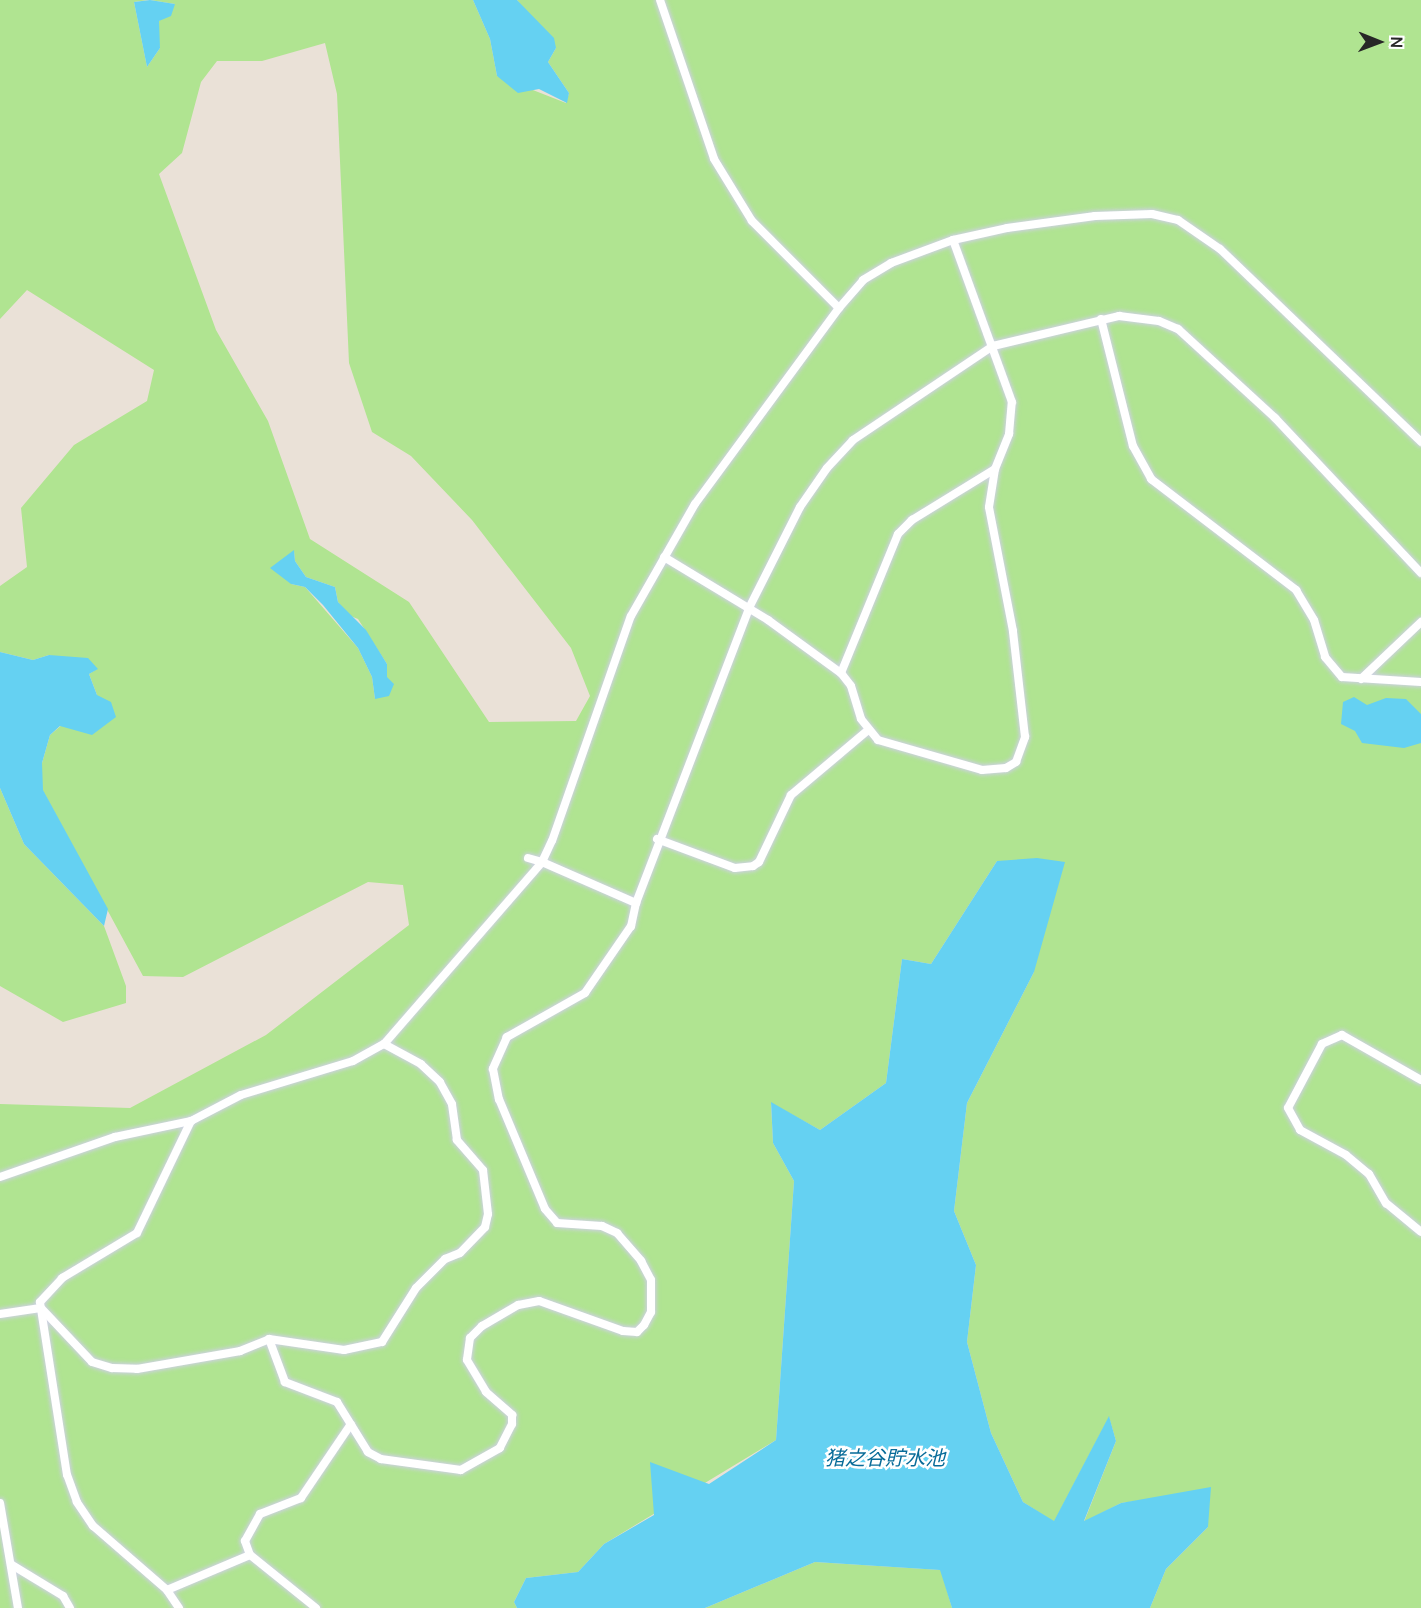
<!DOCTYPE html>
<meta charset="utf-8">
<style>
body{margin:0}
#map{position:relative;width:1421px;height:1608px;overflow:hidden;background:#eae1d7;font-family:Manrope,"Noto Sans JP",sans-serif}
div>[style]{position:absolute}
.green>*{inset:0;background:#b0e491}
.water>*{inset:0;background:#65d1f2}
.roads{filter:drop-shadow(0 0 2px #cdd1e1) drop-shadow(0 0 2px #cdd1e1)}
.minor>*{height:8px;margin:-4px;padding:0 4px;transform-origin:4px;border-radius:4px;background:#fff}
span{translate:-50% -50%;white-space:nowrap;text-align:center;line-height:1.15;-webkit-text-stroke:5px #fff;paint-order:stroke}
.water-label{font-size:20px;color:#096c99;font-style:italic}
.north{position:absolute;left:1349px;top:12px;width:60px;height:60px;-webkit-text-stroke:4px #fff;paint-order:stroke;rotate:91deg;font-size:16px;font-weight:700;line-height:24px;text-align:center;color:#272727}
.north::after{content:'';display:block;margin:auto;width:21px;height:27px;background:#272727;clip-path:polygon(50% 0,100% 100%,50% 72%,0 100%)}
</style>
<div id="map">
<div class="green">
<div style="clip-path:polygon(evenodd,0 0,148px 0,134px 2px,147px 67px,160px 48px,156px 33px,159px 21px,175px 4px,150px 0,473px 0,490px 39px,497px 76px,566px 103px,569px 93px,548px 62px,556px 48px,517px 0,1421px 0,1421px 1608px,1150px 1608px,1166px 1569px,1208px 1527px,1144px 1500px,1121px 1503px,1084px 1522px,1116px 1441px,1109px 1417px,1054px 1522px,1023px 1502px,991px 1433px,967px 1342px,976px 1265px,954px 1211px,967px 1103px,1034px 972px,997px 861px,931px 964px,902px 959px,886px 1083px,820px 1130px,771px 1103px,773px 1143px,794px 1181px,776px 1440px,604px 1544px,578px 1572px,526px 1578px,514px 1602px,517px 1608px,0 1608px,0 1104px,130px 1108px,266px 1035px,409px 925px,403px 885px,368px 882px,183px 977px,143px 976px,42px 789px,42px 763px,50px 735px,97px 695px,89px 674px,97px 669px,49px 655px,33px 660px,0 652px,0 586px,27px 567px,21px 508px,74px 445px,147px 401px,154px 370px,27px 290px,0 319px,0 0,325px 43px,337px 94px,349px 363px,372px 432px,411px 456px,472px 520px,571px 648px,590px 696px,576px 721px,489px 722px,409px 602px,310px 539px,268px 421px,216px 330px,159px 174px,182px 153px,201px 82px,217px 61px,262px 61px,325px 43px,0 0,294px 551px,295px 561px,306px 577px,335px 587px,338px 602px,348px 615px,358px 619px,387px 664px,387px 677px,375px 699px,372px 677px,358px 648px,305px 587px,291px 584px,294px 551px)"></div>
<div style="clip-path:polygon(0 788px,24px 844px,104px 926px,126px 986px,126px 1003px,63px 1022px,0 986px)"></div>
<div style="clip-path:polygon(815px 1562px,941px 1570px,952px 1608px,705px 1608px)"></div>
</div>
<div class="water">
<div style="clip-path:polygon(150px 0,175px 4px,171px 16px,159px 21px,160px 48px,147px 67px,134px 2px)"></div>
<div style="clip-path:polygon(473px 0,517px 0,554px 38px,556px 48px,548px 62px,569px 93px,567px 103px,539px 89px,518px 93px,497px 76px,490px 39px)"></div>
<div style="clip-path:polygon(294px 550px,295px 561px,306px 577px,335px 587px,338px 602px,366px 630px,387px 664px,387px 677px,394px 684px,389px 696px,375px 699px,372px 677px,358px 648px,323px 605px,305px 587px,291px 584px,270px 568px)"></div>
<div style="clip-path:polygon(0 652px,33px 660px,49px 655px,88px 658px,98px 669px,89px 674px,97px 695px,111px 702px,116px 717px,92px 735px,60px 726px,50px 735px,42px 763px,43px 790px,108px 909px,104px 926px,24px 844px,0 788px)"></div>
<div style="clip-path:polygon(1354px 697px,1367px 705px,1386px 698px,1406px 699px,1421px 714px,1421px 743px,1404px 748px,1362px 743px,1355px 731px,1341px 724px,1343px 702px)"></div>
<div style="clip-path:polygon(1037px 858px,1065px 862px,1034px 972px,967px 1103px,954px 1211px,976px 1265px,967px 1342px,991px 1433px,1023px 1502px,1054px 1521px,1109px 1416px,1116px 1441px,1084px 1521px,1121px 1503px,1211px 1487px,1208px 1527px,1166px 1569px,1150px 1608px,952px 1608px,940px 1570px,815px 1562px,705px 1608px,517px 1608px,514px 1602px,526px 1578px,578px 1572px,604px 1544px,654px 1515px,650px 1462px,709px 1484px,776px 1440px,794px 1181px,773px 1143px,771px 1102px,820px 1130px,886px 1083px,902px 959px,931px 964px,997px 861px)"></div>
</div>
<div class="roads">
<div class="minor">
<div style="left:660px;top:0;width:168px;rotate:71.2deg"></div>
<div style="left:714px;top:159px;width:73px;rotate:58.5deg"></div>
<div style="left:752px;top:221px;width:123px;rotate:45deg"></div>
<div style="left:1101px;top:319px;width:131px;rotate:75.9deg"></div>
<div style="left:1133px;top:446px;width:38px;rotate:61deg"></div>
<div style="left:1151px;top:479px;width:183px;rotate:37.4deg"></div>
<div style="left:1296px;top:590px;width:35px;rotate:59deg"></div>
<div style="left:1314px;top:620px;width:39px;rotate:73deg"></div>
<div style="left:1325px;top:657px;width:26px;rotate:50deg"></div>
<div style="left:1342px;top:677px;width:79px;rotate:3.6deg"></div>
<div style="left:664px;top:557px;width:122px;rotate:31.2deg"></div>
<div style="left:768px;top:620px;width:90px;rotate:36deg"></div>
<div style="left:841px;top:673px;width:16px;rotate:52deg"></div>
<div style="left:851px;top:686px;width:34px;rotate:73deg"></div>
<div style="left:861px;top:719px;width:27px;rotate:51deg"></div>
<div style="left:878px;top:740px;width:108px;rotate:16.1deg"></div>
<div style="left:982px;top:770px;width:24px;rotate:-5deg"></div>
<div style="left:1006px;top:768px;width:12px;rotate:-31deg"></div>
<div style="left:1016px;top:762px;width:27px;rotate:-70deg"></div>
<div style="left:1025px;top:737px;width:107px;rotate:-96.5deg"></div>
<div style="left:1013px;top:631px;width:126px;rotate:-101deg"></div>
<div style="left:989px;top:507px;width:38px;rotate:-81deg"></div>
<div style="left:995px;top:469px;width:38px;rotate:-68deg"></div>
<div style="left:1009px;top:434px;width:32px;rotate:-85deg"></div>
<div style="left:1012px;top:402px;width:172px;rotate:-110deg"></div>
<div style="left:841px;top:673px;width:150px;rotate:-67.7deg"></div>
<div style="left:898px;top:534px;width:20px;rotate:-45deg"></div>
<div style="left:912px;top:520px;width:97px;rotate:-31.6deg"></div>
<div style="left:1361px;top:679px;width:83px;rotate:-43.5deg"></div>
<div style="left:657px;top:839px;width:83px;rotate:20.4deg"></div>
<div style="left:735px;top:868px;width:18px;rotate:-6deg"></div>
<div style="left:753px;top:866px;width:7px;rotate:-34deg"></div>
<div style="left:759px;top:862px;width:74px;rotate:-64.5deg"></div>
<div style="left:791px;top:795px;width:99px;rotate:-40.1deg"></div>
<div style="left:528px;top:858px;width:15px;rotate:16deg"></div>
<div style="left:542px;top:862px;width:23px;rotate:-65deg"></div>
<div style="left:552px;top:841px;width:238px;rotate:-70.7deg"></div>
<div style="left:631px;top:616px;width:129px;rotate:-60.3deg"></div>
<div style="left:695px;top:504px;width:243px;rotate:-53.7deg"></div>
<div style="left:839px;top:308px;width:37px;rotate:-49deg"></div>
<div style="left:863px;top:280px;width:33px;rotate:-31deg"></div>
<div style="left:891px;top:263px;width:66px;rotate:-20.4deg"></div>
<div style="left:953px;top:240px;width:55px;rotate:-12.5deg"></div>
<div style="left:1007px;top:228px;width:89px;rotate:-7.8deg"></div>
<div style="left:1095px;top:216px;width:57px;rotate:-2deg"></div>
<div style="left:1152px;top:214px;width:27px;rotate:13deg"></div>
<div style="left:1178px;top:220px;width:51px;rotate:34.6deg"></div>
<div style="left:1220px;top:249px;width:279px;rotate:43.8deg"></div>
<div style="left:636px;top:903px;width:316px;rotate:-69deg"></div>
<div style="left:749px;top:608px;width:113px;rotate:-63.2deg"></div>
<div style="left:800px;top:507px;width:47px;rotate:-55.3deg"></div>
<div style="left:827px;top:468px;width:38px;rotate:-47deg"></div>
<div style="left:853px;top:440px;width:169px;rotate:-33.9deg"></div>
<div style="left:993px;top:346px;width:130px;rotate:-13.4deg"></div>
<div style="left:1119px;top:316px;width:40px;rotate:7.1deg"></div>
<div style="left:1159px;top:321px;width:21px;rotate:23deg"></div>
<div style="left:1178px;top:329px;width:132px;rotate:42.5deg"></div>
<div style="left:1275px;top:418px;width:213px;rotate:46.7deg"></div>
<div style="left:1421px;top:1080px;width:91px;rotate:-150.3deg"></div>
<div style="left:1342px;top:1035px;width:22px;rotate:156deg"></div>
<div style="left:1322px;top:1044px;width:72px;rotate:118deg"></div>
<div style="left:1288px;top:1108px;width:25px;rotate:61deg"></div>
<div style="left:1300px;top:1130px;width:52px;rotate:28.5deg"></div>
<div style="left:1346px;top:1155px;width:30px;rotate:40deg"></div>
<div style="left:1369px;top:1174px;width:34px;rotate:60deg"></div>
<div style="left:1386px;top:1203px;width:45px;rotate:39.6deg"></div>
<div style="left:0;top:1177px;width:122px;rotate:-19.2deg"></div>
<div style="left:115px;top:1137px;width:78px;rotate:-11.9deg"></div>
<div style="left:191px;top:1121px;width:56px;rotate:-27.5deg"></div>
<div style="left:241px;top:1095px;width:117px;rotate:-16.9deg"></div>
<div style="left:353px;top:1061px;width:35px;rotate:-29deg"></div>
<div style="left:384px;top:1044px;width:241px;rotate:-49deg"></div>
<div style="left:542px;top:862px;width:103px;rotate:23.6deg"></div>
<div style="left:636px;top:903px;width:24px;rotate:102deg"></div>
<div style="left:631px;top:926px;width:81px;rotate:124.5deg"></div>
<div style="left:585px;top:993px;width:90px;rotate:150.6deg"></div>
<div style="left:507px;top:1037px;width:35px;rotate:114deg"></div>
<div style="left:493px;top:1069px;width:31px;rotate:79deg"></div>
<div style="left:499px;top:1099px;width:119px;rotate:67.3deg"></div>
<div style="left:545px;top:1209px;width:18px;rotate:49deg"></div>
<div style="left:557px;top:1223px;width:45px;rotate:3.8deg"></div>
<div style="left:602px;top:1226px;width:17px;rotate:25deg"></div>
<div style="left:617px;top:1233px;width:37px;rotate:49deg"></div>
<div style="left:641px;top:1261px;width:21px;rotate:62deg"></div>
<div style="left:651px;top:1280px;width:32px;rotate:90deg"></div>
<div style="left:651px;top:1312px;width:15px;rotate:118deg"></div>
<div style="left:644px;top:1325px;width:10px;rotate:135deg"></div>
<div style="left:637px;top:1332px;width:14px;rotate:-176deg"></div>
<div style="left:623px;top:1331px;width:89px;rotate:-160.3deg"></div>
<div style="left:539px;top:1301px;width:21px;rotate:169deg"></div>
<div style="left:518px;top:1305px;width:42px;rotate:149.7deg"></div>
<div style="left:482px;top:1326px;width:17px;rotate:135deg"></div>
<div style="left:470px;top:1338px;width:22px;rotate:98deg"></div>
<div style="left:467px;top:1360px;width:37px;rotate:59deg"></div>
<div style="left:486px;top:1392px;width:35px;rotate:41deg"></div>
<div style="left:512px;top:1415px;width:9px;rotate:90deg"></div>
<div style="left:512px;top:1424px;width:27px;rotate:117deg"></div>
<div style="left:500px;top:1448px;width:45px;rotate:150.6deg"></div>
<div style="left:461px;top:1470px;width:81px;rotate:-172.2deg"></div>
<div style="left:381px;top:1459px;width:15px;rotate:-152deg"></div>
<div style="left:368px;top:1452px;width:59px;rotate:-121.8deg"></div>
<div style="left:337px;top:1402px;width:56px;rotate:-159deg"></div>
<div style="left:285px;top:1382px;width:46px;rotate:-110.4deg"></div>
<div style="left:41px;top:1308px;width:74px;rotate:46.6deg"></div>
<div style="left:92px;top:1362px;width:21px;rotate:17deg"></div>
<div style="left:112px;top:1368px;width:25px;rotate:2deg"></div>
<div style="left:137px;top:1369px;width:105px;rotate:-9.9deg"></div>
<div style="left:240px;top:1351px;width:31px;rotate:-22deg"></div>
<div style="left:269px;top:1339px;width:76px;rotate:8.3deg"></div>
<div style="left:344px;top:1350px;width:39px;rotate:-12deg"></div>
<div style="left:382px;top:1342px;width:64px;rotate:-57.8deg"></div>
<div style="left:416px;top:1288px;width:41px;rotate:-45deg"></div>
<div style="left:445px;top:1259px;width:16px;rotate:-22deg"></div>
<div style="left:460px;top:1253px;width:36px;rotate:-46deg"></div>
<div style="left:485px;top:1227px;width:13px;rotate:-77deg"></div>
<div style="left:488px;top:1214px;width:44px;rotate:-96.5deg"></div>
<div style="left:483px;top:1170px;width:40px;rotate:-131deg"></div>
<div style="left:457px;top:1140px;width:36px;rotate:-98deg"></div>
<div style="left:452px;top:1104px;width:25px;rotate:-119deg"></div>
<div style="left:440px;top:1082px;width:26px;rotate:-137deg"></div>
<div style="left:421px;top:1064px;width:42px;rotate:-151.6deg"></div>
<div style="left:0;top:1314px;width:41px;rotate:-8.3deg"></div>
<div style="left:0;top:1503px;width:107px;rotate:80.3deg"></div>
<div style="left:12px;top:1565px;width:60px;rotate:31.3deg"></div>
<div style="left:63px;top:1596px;width:14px;rotate:60deg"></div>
<div style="left:167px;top:1590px;width:90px;rotate:-22.9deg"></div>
<div style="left:179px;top:1608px;width:22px;rotate:-124deg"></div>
<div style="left:167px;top:1590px;width:98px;rotate:-139.1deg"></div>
<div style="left:93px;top:1526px;width:29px;rotate:-124deg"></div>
<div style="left:77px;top:1502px;width:29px;rotate:-110deg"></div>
<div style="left:67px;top:1475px;width:175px;rotate:-98.9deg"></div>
<div style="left:40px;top:1302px;width:33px;rotate:-47deg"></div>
<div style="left:62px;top:1278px;width:87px;rotate:-31deg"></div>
<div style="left:137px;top:1233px;width:124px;rotate:-64.3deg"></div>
<div style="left:316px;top:1608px;width:85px;rotate:-141.2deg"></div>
<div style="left:250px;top:1555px;width:15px;rotate:-110deg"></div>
<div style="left:245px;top:1541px;width:31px;rotate:-61deg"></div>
<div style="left:260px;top:1514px;width:44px;rotate:-21.3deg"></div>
<div style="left:301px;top:1498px;width:89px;rotate:-56deg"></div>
</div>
</div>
<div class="water-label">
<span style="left:885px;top:1457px">猪之谷貯水池</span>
</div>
<div class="north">N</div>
</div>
